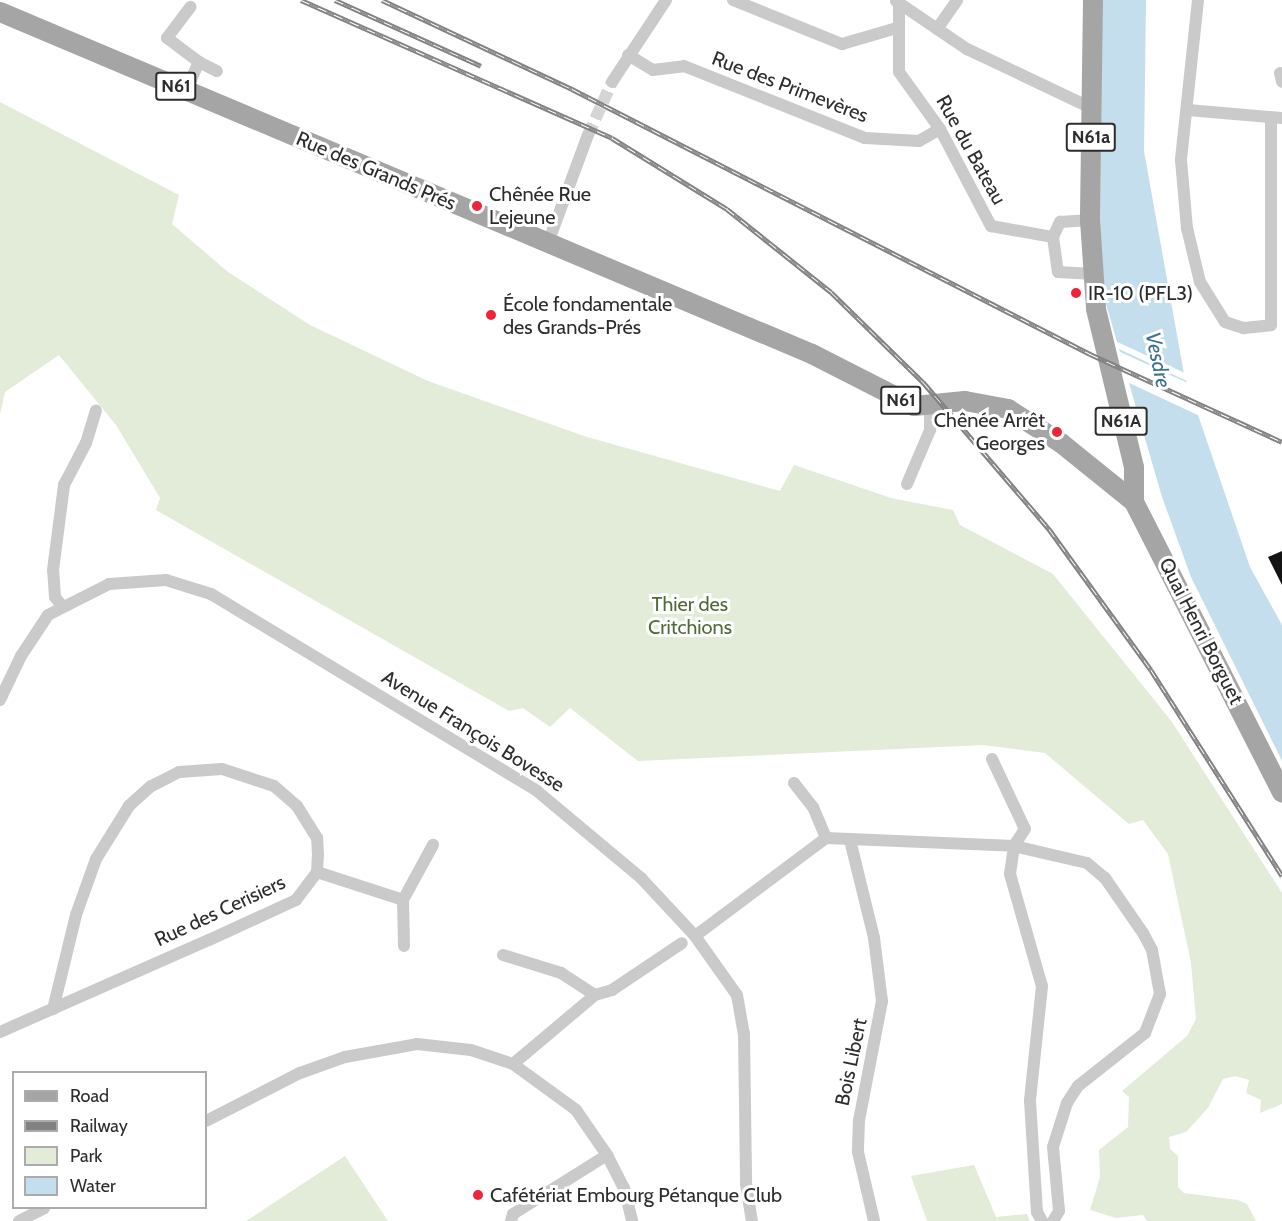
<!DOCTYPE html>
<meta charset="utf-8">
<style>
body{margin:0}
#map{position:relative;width:1282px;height:1221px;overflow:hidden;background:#fff;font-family:Cabin,sans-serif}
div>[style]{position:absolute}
.green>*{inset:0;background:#e3ebd9}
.water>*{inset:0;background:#c4deed}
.pier>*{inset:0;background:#fff}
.building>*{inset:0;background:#141414}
.minor-tunnel>*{height:12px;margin-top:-6px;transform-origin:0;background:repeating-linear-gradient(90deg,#d5d5d5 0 12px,transparent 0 18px)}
.minor>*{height:12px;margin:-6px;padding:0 6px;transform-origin:6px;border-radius:6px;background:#cacaca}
.primary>*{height:20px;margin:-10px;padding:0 10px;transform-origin:10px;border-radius:10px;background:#a5a5a5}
.rail>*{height:5px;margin-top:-2.5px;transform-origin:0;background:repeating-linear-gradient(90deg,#fff 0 9px,#828282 0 18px);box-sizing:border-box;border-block:2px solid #828282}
.dots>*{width:16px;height:16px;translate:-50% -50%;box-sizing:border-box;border:3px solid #fff;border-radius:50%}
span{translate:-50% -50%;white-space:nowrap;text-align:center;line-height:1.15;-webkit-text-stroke:6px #fff;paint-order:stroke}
.shield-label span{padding:2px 4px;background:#fff;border:2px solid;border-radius:4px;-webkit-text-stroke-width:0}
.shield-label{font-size:18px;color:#2d2d2d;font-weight:700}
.street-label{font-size:20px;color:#2d2d2d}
.poi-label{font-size:20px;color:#2d2d2d}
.left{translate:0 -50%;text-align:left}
.right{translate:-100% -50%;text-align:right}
.park-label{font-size:20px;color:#516a38}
.water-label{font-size:21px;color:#377192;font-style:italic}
.legend{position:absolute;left:12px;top:1071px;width:195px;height:138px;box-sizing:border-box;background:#fff;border:2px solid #ababab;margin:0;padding:8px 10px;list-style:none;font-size:18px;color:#2d2d2d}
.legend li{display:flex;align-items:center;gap:12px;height:30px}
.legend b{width:30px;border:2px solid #ababab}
</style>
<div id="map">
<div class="green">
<div style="clip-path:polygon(0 102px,179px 195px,172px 224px,228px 272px,310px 325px,428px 381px,587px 437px,780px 491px,794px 465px,891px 498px,953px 510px,960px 525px,1053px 574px,1172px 722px,1282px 893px,1282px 1104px,1260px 1113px,1261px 1100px,1246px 1093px,1249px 1080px,1235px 1076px,1223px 1079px,1208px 1108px,1186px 1132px,1169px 1137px,1170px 1149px,1178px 1156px,1178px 1187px,1184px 1193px,1238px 1200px,1247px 1204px,1256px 1221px,1147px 1221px,1143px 1215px,1116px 1218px,1090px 1210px,1100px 1177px,1099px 1150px,1128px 1127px,1129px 1097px,1122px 1091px,1187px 1036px,1196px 1019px,1191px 963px,1168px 854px,1143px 820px,1129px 824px,1045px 753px,983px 745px,638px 761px,570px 708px,550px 727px,523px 708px,509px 711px,156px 510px,160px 498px,116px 425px,59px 355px,5px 392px,0 414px)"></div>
<div style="clip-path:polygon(345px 1156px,388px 1221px,246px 1221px)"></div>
<div style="clip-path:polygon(974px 1165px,996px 1217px,1027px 1214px,1030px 1221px,927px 1221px,911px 1176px)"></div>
</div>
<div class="water">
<div style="clip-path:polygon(1102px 0,1146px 0,1144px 151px,1184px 374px,1250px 567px,1282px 625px,1282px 761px,1191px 577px,1162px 497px,1106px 304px,1097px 204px)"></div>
</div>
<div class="pier">
<div style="clip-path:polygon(1113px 340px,1187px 374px,1189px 382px,1115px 347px)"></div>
<div style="clip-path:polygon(1116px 350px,1190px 384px,1202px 417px,1125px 381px)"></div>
</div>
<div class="building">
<div style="clip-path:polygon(1282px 551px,1282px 585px,1268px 557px)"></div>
</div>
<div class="minor-tunnel">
<div style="left:588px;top:135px;width:58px;rotate:-65.6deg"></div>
</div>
<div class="minor">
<div style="left:733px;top:0;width:118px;rotate:22deg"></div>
<div style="left:842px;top:44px;width:57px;rotate:-16.2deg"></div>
<div style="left:1198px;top:0;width:161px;rotate:96.1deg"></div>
<div style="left:1181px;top:160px;width:68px;rotate:85deg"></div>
<div style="left:1187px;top:228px;width:56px;rotate:76.5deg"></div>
<div style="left:1200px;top:282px;width:47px;rotate:58deg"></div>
<div style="left:1225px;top:322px;width:20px;rotate:18deg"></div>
<div style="left:1244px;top:328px;width:27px;rotate:-6deg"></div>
<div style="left:1271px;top:325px;width:206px;rotate:-90deg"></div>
<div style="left:896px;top:1px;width:86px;rotate:34.1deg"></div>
<div style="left:967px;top:49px;width:137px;rotate:25.4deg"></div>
<div style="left:899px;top:4px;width:68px;rotate:90deg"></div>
<div style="left:899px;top:72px;width:70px;rotate:54.3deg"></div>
<div style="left:940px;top:129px;width:110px;rotate:62.3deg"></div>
<div style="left:991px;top:226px;width:63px;rotate:10.1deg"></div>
<div style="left:1053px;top:237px;width:17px;rotate:-65deg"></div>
<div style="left:1060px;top:222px;width:30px;rotate:-4deg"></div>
<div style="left:937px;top:29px;width:35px;rotate:-55deg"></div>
<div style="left:628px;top:55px;width:29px;rotate:31deg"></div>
<div style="left:653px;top:70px;width:31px;rotate:-7deg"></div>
<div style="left:684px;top:66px;width:195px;rotate:21.7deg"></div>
<div style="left:865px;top:138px;width:54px;rotate:3.2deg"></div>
<div style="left:919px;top:141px;width:24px;rotate:-30deg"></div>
<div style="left:199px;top:62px;width:20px;rotate:27deg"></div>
<div style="left:1280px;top:73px;width:9px;rotate:77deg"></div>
<div style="left:612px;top:82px;width:98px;rotate:-56.6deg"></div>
<div style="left:186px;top:91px;width:32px;rotate:-66deg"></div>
<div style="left:199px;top:62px;width:40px;rotate:-143deg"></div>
<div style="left:167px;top:38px;width:39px;rotate:-53deg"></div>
<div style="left:1188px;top:110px;width:94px;rotate:4.9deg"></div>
<div style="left:1053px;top:237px;width:35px;rotate:82deg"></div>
<div style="left:1058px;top:272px;width:36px;rotate:3deg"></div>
<div style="left:548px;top:243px;width:115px;rotate:-69.7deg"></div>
<div style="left:907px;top:484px;width:59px;rotate:-66.9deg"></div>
<div style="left:930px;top:430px;width:23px;rotate:-90deg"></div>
<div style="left:62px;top:606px;width:11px;rotate:-128deg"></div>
<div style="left:55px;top:597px;width:27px;rotate:-94deg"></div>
<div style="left:53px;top:570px;width:86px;rotate:-82.6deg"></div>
<div style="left:64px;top:485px;width:47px;rotate:-62.4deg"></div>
<div style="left:86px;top:443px;width:34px;rotate:-73deg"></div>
<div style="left:0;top:700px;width:49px;rotate:-64.5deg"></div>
<div style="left:21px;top:656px;width:49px;rotate:-56.6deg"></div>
<div style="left:48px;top:615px;width:68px;rotate:-26.9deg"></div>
<div style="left:109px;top:584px;width:57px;rotate:-4deg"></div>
<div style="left:166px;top:580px;width:47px;rotate:17.3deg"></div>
<div style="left:211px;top:594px;width:381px;rotate:31.1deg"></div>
<div style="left:537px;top:791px;width:136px;rotate:39.9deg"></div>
<div style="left:641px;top:878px;width:79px;rotate:47deg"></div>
<div style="left:695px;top:936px;width:72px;rotate:54.6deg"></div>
<div style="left:737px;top:995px;width:39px;rotate:80deg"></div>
<div style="left:744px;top:1033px;width:151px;rotate:89.2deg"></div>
<div style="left:746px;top:1184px;width:37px;rotate:81deg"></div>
<div style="left:992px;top:759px;width:77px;rotate:64.8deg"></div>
<div style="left:1025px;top:829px;width:20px;rotate:123deg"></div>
<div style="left:1014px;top:846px;width:28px;rotate:98deg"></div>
<div style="left:1010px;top:874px;width:116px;rotate:74.1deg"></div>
<div style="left:1042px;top:986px;width:116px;rotate:96deg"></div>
<div style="left:1030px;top:1101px;width:111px;rotate:86.4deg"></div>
<div style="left:1037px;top:1212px;width:10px;rotate:61deg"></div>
<div style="left:794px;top:783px;width:31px;rotate:52deg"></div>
<div style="left:813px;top:807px;width:34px;rotate:67deg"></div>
<div style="left:850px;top:840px;width:101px;rotate:76.2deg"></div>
<div style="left:874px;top:938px;width:64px;rotate:82.8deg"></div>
<div style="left:882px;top:1001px;width:121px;rotate:100.9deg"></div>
<div style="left:859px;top:1120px;width:32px;rotate:92deg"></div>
<div style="left:858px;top:1152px;width:71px;rotate:76.9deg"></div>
<div style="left:317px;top:872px;width:90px;rotate:18deg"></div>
<div style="left:695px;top:936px;width:164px;rotate:-36.8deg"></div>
<div style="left:826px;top:838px;width:188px;rotate:2.4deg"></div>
<div style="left:1014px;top:846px;width:75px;rotate:13.1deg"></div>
<div style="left:1087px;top:863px;width:23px;rotate:40deg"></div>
<div style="left:1105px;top:878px;width:67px;rotate:55.4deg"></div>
<div style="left:1143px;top:933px;width:19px;rotate:62deg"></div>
<div style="left:1152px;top:950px;width:45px;rotate:79.7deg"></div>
<div style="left:1160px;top:994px;width:42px;rotate:111deg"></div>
<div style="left:1145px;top:1033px;width:85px;rotate:141.7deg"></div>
<div style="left:1078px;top:1086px;width:20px;rotate:123deg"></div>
<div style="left:1067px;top:1103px;width:46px;rotate:107.7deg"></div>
<div style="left:1053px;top:1147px;width:64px;rotate:84.6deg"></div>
<div style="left:1059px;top:1211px;width:12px;rotate:121deg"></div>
<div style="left:404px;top:946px;width:46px;rotate:-91.2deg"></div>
<div style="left:403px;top:900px;width:63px;rotate:-61.4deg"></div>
<div style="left:503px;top:955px;width:61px;rotate:17.2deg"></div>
<div style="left:561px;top:973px;width:40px;rotate:32.9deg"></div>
<div style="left:595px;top:995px;width:107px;rotate:139.9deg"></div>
<div style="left:595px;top:995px;width:18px;rotate:-16deg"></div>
<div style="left:612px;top:990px;width:84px;rotate:-33.9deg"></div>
<div style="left:0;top:1032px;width:228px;rotate:-23.8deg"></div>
<div style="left:209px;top:940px;width:96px;rotate:-24.7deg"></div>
<div style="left:296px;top:900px;width:35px;rotate:-53deg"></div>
<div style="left:317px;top:872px;width:17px;rotate:-87deg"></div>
<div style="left:318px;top:855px;width:17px;rotate:-93deg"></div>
<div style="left:317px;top:838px;width:38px;rotate:-122deg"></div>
<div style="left:297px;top:806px;width:30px;rotate:-139deg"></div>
<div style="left:274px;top:786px;width:55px;rotate:-161.9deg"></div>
<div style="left:222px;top:769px;width:43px;rotate:176deg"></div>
<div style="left:179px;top:772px;width:31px;rotate:153deg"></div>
<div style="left:151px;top:786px;width:30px;rotate:138deg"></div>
<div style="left:129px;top:806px;width:62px;rotate:121.9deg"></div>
<div style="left:96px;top:859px;width:59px;rotate:109.7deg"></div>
<div style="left:76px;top:915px;width:97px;rotate:103.7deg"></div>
<div style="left:206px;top:1121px;width:106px;rotate:-27.1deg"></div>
<div style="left:300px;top:1073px;width:48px;rotate:-19.6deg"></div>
<div style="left:345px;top:1057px;width:73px;rotate:-10.2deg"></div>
<div style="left:417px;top:1044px;width:54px;rotate:6.3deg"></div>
<div style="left:471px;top:1050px;width:44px;rotate:18.4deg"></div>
<div style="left:513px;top:1064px;width:78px;rotate:36.1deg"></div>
<div style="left:576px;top:1110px;width:55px;rotate:55.4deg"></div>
<div style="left:607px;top:1155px;width:37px;rotate:63deg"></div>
<div style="left:624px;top:1188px;width:34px;rotate:76deg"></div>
<div style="left:19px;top:1221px;width:28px;rotate:-27deg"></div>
<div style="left:511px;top:1221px;width:7px;rotate:-74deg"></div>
<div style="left:513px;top:1214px;width:111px;rotate:-32.1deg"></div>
</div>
<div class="primary">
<div style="left:1093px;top:0;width:220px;rotate:90.8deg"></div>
<div style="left:1090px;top:220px;width:89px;rotate:86.1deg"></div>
<div style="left:1096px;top:309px;width:163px;rotate:76.5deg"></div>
<div style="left:1134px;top:467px;width:35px;rotate:90deg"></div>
<div style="left:1134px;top:502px;width:326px;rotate:63deg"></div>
<div style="left:0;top:12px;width:881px;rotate:22.84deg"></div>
<div style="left:812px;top:354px;width:114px;rotate:27deg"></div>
<div style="left:914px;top:406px;width:51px;rotate:-5.6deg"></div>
<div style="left:965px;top:401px;width:44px;rotate:10.5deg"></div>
<div style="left:1008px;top:409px;width:63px;rotate:32.7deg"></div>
<div style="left:1061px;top:443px;width:94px;rotate:38.9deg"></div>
</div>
<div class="rail">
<div style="left:301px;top:0;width:340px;rotate:23.9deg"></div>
<div style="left:612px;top:138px;width:135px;rotate:31.7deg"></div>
<div style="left:727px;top:209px;width:133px;rotate:38.6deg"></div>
<div style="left:831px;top:292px;width:129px;rotate:44.4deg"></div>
<div style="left:923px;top:382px;width:194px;rotate:49.4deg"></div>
<div style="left:1049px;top:529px;width:174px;rotate:54.1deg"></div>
<div style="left:1151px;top:670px;width:244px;rotate:57.5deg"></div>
<div style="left:335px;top:0;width:160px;rotate:24.3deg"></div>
<div style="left:382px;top:0;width:210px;rotate:25.1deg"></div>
<div style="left:572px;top:89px;width:582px;rotate:27.09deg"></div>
<div style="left:1090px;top:354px;width:211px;rotate:24.6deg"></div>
</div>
<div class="dots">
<div style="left:477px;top:206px;background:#ee2438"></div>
<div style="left:1076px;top:293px;background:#ee2438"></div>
<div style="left:491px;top:315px;background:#ee2438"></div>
<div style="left:1057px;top:432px;background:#ee2438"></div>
<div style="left:478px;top:1195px;background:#ee2438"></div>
</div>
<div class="shield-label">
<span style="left:176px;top:86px">N61</span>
<span style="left:1091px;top:137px">N61a</span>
<span style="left:901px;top:400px">N61</span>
<span style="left:1121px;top:421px">N61A</span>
</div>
<div class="street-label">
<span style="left:790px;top:87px;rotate:21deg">Rue des Primevères</span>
<span style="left:971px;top:150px;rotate:61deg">Rue du Bateau</span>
<span style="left:376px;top:171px;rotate:23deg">Rue des Grands Prés</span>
<span style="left:1201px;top:631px;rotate:63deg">Quai Henri Borguet</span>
<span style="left:473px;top:731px;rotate:32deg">Avenue François Bovesse</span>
<span style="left:220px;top:911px;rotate:-25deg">Rue des Cerisiers</span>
<span style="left:851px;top:1062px;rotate:-78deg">Bois Libert</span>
</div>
<div class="poi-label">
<span class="left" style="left:489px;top:206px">Chênée Rue<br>Lejeune</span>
<span class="left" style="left:1088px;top:293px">IR-10 (PFL3)</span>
<span class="left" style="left:503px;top:316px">École fondamentale<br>des Grands-Prés</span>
<span class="right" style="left:1045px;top:432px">Chênée Arrêt<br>Georges</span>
<span class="left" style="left:490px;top:1195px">Cafétériat Embourg Pétanque Club</span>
</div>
<div class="park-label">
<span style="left:690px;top:616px">Thier des<br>Critchions</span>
</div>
<div class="water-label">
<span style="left:1158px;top:360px;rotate:78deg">Vesdre</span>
</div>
<ul class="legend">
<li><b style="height:8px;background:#a5a5a5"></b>Road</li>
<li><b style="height:8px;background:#828282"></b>Railway</li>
<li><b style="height:16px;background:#e3ebd9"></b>Park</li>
<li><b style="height:16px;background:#c4deed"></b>Water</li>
</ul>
</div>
